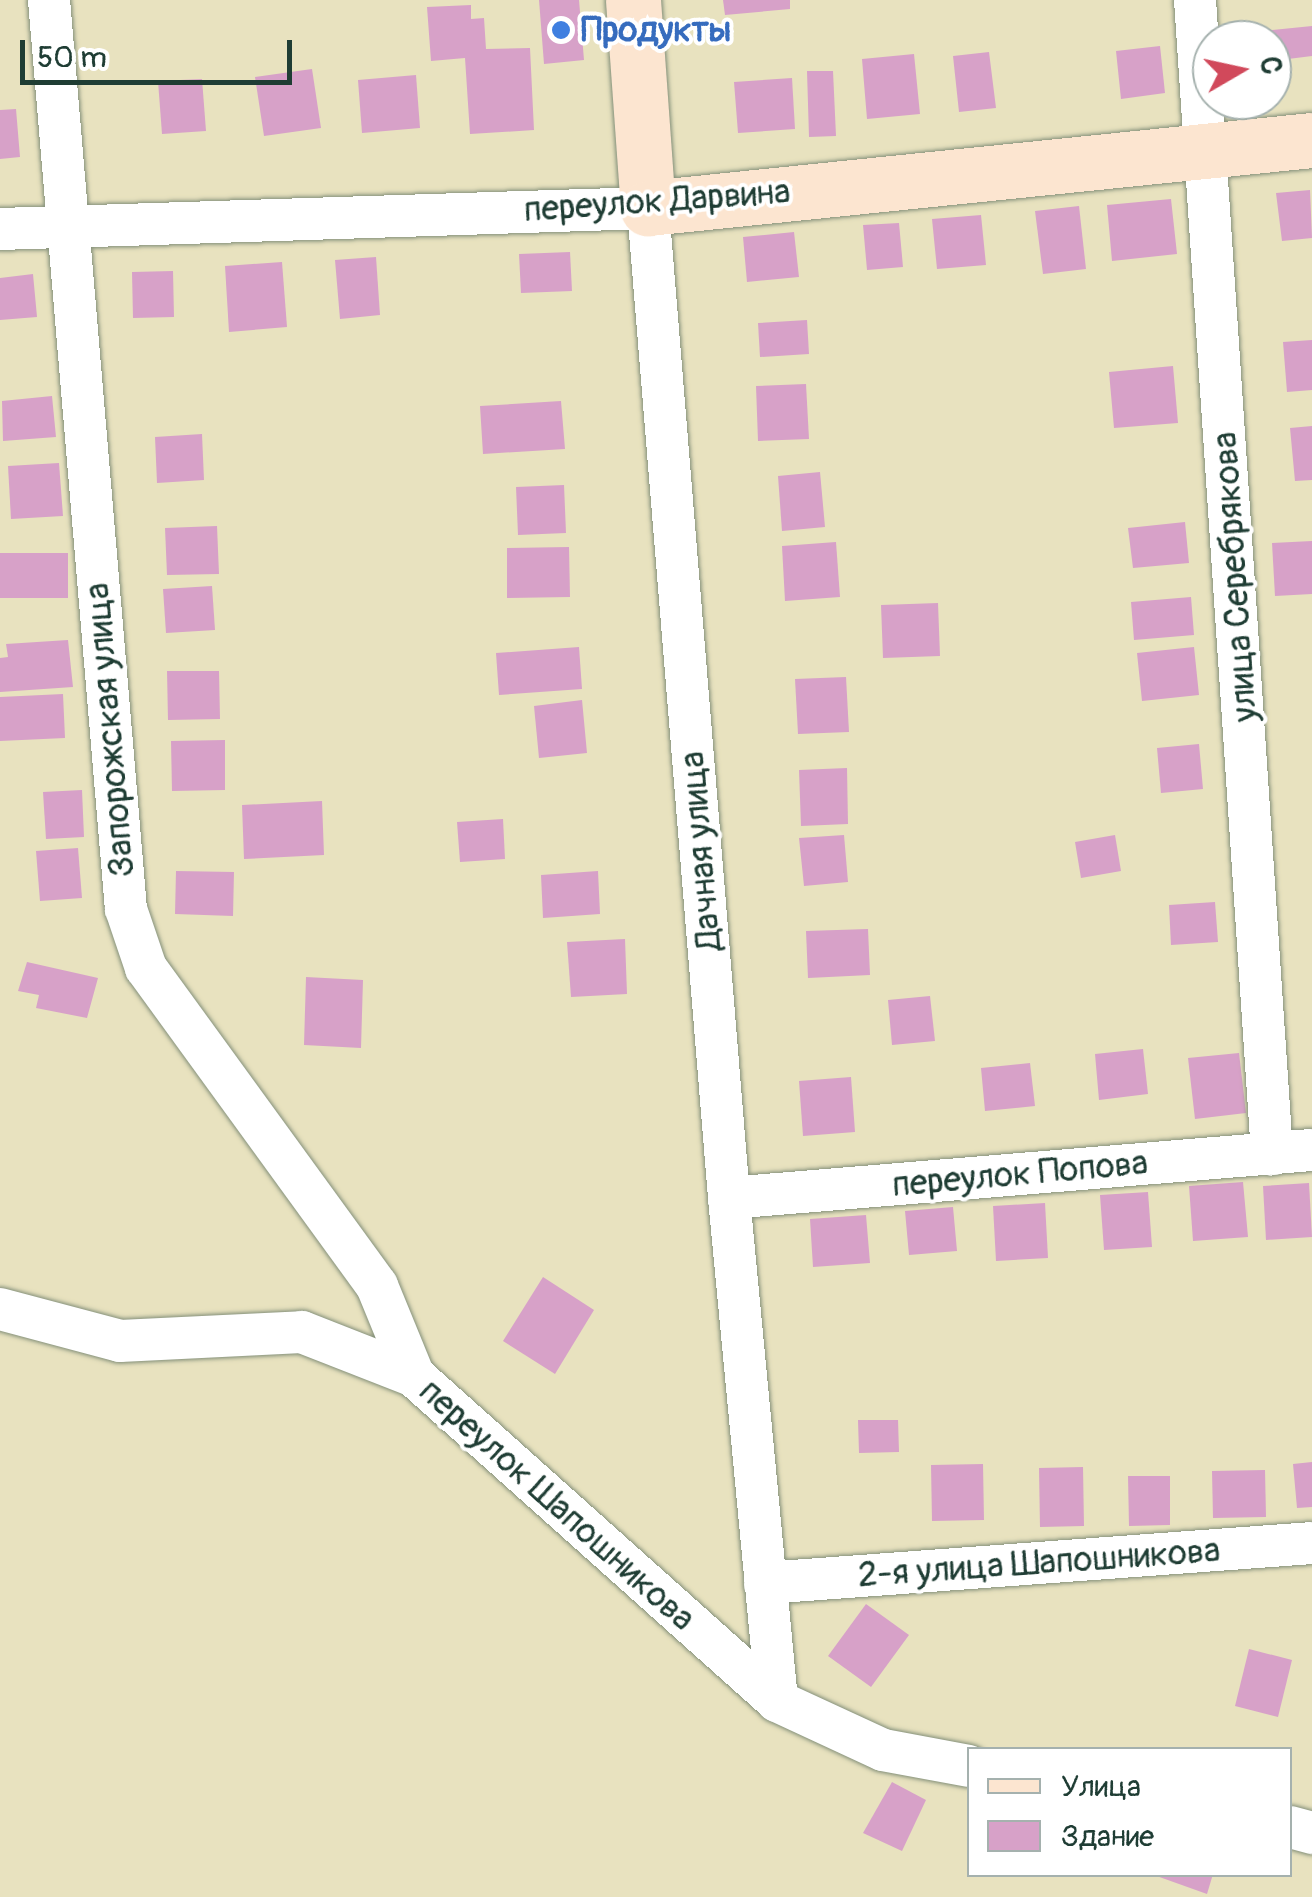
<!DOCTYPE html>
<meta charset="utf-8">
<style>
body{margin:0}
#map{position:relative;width:1312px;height:1897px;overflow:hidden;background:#e8e2bf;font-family:Pangolin,sans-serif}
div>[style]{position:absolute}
.building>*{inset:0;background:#d7a1c8}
.roads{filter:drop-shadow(0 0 2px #84907a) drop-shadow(0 0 2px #84907a)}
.street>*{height:42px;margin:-21px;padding:0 21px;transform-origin:21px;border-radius:21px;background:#fff}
.secondary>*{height:55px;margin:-27.5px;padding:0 27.5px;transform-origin:27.5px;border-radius:27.5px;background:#fce5d0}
.dots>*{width:28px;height:28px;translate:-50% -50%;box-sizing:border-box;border:5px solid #fff;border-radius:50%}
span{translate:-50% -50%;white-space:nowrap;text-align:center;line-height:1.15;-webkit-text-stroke:8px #fff;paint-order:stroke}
.shop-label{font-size:35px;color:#366cbe;font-weight:700}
.left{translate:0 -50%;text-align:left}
.street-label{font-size:35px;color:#1f3d34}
.legend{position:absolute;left:967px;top:1747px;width:325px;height:130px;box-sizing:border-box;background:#fff;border:2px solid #a5b1ae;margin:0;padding:12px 18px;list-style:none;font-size:30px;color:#1f3d34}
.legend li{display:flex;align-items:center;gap:20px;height:50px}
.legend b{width:50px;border:2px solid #a5b1ae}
.north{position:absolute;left:1192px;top:20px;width:100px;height:100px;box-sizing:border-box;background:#fff;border:2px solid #a5b1ae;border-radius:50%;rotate:81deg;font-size:28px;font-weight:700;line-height:40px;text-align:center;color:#1f3d34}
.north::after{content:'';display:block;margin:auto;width:35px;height:45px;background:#d1495b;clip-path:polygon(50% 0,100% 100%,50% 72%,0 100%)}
.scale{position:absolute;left:20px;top:40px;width:272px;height:45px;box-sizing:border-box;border:5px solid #1f3d34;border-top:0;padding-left:12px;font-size:30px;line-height:35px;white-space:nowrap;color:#1f3d34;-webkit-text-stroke:8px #fff;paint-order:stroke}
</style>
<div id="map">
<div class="building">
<div style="clip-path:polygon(539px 0,579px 0,584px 60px,544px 64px)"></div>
<div style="clip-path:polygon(723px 0,790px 0,790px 9px,725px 15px)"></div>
<div style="clip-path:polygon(471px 5px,471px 19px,484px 18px,486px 49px,530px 48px,534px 130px,470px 134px,465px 58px,431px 61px,427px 7px)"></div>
<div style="clip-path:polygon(1312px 26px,1312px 56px,1272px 61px,1272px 40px,1264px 40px,1263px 31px)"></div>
<div style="clip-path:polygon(1160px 46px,1165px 93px,1121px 99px,1116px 51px)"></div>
<div style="clip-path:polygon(989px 52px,996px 108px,959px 112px,953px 56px)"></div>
<div style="clip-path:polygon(914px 54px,920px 114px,867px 119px,862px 59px)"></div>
<div style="clip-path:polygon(312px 69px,321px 128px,264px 136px,255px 77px)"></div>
<div style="clip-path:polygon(807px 71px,833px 71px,836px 136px,809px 137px)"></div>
<div style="clip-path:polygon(416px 75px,420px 128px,362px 133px,358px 80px)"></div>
<div style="clip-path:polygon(792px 78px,795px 129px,738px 133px,734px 82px)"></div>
<div style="clip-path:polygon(202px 79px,206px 131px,162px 134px,158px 81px)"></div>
<div style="clip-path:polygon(16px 109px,20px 157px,0 159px,0 110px)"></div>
<div style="clip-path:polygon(1310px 190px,1312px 238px,1282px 241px,1276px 193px)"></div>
<div style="clip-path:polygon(1171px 199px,1177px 254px,1112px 261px,1107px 205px)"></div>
<div style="clip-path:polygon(1079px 206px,1086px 269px,1043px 274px,1035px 211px)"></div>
<div style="clip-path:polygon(981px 215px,986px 265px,937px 269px,932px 219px)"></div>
<div style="clip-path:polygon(899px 223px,903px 267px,867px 270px,863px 225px)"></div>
<div style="clip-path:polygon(794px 232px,799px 277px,747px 282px,743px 237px)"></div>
<div style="clip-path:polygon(570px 252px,572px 291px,521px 293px,519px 254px)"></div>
<div style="clip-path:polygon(376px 257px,380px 315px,340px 319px,335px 260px)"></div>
<div style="clip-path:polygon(282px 262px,287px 327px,229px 332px,225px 266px)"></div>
<div style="clip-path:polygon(173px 271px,174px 317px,133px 318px,132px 272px)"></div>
<div style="clip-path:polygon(33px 274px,37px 317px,0 320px,0 278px)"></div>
<div style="clip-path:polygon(807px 320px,809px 354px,760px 357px,758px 323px)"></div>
<div style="clip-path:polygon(1312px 340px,1312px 390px,1287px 392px,1283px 342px)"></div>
<div style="clip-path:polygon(1173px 366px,1178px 423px,1114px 428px,1109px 372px)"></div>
<div style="clip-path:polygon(806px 384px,809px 439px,758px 441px,756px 386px)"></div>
<div style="clip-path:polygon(52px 396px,56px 437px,3px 441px,2px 401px)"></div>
<div style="clip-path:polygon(561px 401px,565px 449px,483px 454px,480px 406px)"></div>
<div style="clip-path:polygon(1312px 426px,1312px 480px,1295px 481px,1290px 428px)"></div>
<div style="clip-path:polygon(202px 434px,204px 480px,157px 483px,155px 437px)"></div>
<div style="clip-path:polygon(59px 463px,63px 516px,11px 519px,8px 466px)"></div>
<div style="clip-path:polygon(820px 472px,825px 527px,782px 531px,778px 476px)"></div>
<div style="clip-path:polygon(564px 485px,566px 533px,518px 535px,516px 487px)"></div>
<div style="clip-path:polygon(1185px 522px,1189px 563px,1133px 568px,1128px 528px)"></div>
<div style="clip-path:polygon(217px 526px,219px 574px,167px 575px,165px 528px)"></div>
<div style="clip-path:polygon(1312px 541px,1312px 594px,1275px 596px,1272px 543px)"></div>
<div style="clip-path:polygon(836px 542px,840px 597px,785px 601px,782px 546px)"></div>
<div style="clip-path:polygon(569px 547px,570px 597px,507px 598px,507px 548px)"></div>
<div style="clip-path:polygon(0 553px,68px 553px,68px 598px,0 598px)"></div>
<div style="clip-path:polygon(212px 586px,215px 630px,166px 633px,163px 589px)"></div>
<div style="clip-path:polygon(1191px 597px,1194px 635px,1134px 640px,1131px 602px)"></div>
<div style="clip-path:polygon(938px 603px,940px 656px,883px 658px,881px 605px)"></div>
<div style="clip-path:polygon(68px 640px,73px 687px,0 692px,0 658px,8px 657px,6px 644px)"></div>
<div style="clip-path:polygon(579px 647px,582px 689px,499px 695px,496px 653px)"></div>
<div style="clip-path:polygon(1194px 647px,1199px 695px,1142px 701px,1137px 653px)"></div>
<div style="clip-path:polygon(167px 671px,219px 671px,220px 719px,168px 720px)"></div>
<div style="clip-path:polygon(846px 677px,849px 732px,798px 734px,795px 679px)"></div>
<div style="clip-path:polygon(63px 694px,65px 738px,0 741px,0 697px)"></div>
<div style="clip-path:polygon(582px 700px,587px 753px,539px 758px,534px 706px)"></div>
<div style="clip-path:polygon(225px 740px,225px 790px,172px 791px,171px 741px)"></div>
<div style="clip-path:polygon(1199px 744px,1203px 789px,1161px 793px,1157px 748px)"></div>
<div style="clip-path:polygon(847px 768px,848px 824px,801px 826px,799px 770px)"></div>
<div style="clip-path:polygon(82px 790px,84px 837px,46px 839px,43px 792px)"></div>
<div style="clip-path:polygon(322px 801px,324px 855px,244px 859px,242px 805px)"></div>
<div style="clip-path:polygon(503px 819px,505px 859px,460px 862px,457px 822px)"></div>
<div style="clip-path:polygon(844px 835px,848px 882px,804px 886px,799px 838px)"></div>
<div style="clip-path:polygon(1115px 835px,1121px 871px,1081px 878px,1075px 842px)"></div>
<div style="clip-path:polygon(78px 848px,82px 898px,40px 901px,36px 851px)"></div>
<div style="clip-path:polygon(176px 871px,234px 872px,233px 916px,175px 914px)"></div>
<div style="clip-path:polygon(598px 871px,600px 914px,543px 918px,541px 875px)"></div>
<div style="clip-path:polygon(1215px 902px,1218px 942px,1171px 945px,1169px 905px)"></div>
<div style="clip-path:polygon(868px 929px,870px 975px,808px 978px,806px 931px)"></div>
<div style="clip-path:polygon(625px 939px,627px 994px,571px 997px,567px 942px)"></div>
<div style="clip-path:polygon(27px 962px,98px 978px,87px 1018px,36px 1008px,39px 995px,18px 991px)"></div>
<div style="clip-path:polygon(306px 977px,363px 980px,361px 1048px,304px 1045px)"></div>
<div style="clip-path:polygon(930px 996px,935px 1041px,892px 1045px,888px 1000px)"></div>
<div style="clip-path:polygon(1143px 1049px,1148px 1094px,1099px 1100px,1095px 1054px)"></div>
<div style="clip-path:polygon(1239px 1053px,1246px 1113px,1195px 1119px,1188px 1058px)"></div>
<div style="clip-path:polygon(1030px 1063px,1035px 1106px,985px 1111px,981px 1068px)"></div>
<div style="clip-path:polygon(851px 1077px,855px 1132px,803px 1136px,799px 1081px)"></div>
<div style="clip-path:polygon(1243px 1182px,1248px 1237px,1193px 1241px,1189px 1186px)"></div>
<div style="clip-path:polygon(1309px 1183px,1312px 1237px,1266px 1240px,1263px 1186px)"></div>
<div style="clip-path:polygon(1148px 1192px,1152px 1247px,1104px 1250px,1100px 1195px)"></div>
<div style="clip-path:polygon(1045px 1203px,1048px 1258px,996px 1261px,993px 1206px)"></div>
<div style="clip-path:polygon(953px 1207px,957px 1251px,909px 1255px,905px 1211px)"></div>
<div style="clip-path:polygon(866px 1215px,870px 1263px,813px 1267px,810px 1219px)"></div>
<div style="clip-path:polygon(543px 1277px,594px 1310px,555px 1374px,503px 1341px)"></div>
<div style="clip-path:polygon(858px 1420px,898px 1420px,899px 1452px,859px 1453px)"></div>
<div style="clip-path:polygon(1312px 1462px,1312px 1507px,1297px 1508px,1293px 1464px)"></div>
<div style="clip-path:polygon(983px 1464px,984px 1520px,932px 1521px,931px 1465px)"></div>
<div style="clip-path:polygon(1083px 1467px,1084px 1526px,1040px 1527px,1039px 1468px)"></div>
<div style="clip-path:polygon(1265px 1470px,1266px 1517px,1213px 1518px,1212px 1471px)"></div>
<div style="clip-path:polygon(1128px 1476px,1170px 1476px,1170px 1525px,1129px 1526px)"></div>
<div style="clip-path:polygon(866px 1604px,909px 1635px,871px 1687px,828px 1656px)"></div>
<div style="clip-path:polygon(1249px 1649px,1292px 1660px,1278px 1717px,1235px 1706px)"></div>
<div style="clip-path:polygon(892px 1782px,926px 1800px,902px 1851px,863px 1833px)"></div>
<div style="clip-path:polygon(1151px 1874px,1213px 1874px,1207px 1894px)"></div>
</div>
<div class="roads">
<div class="street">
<div style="left:49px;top:0;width:912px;rotate:85.16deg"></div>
<div style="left:126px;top:909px;width:62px;rotate:71.3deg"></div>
<div style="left:146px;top:968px;width:393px;rotate:54deg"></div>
<div style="left:377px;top:1286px;width:97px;rotate:67.7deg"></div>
<div style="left:1195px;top:0;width:1157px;rotate:86.18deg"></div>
<div style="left:0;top:229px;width:648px;rotate:-1.86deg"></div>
<div style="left:648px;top:208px;width:993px;rotate:85.32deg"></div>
<div style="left:729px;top:1198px;width:505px;rotate:84.55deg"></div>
<div style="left:729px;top:1198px;width:585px;rotate:-4.71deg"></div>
<div style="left:0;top:1309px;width:124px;rotate:14.9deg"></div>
<div style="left:120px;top:1341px;width:182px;rotate:-2.8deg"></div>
<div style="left:302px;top:1332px;width:120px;rotate:21.4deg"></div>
<div style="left:414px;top:1376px;width:487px;rotate:41.8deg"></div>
<div style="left:777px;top:1701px;width:117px;rotate:24.8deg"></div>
<div style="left:883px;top:1750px;width:87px;rotate:10.5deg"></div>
<div style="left:765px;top:1583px;width:548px;rotate:-4.18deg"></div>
<div style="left:1290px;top:1827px;width:23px;rotate:15deg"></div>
</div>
<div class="secondary">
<div style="left:633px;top:0;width:209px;rotate:85.9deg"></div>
<div style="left:648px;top:208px;width:667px;rotate:-5.85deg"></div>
</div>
</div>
<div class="dots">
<div style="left:561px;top:30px;background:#3f7fe0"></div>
</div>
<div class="shop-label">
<span class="left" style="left:581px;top:30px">Продукты</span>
</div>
<div class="street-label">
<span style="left:657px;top:201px;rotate:-4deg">переулок Дарвина</span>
<span style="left:1235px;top:577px;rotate:-94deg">улица Серебрякова</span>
<span style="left:110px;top:730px;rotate:-95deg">Запорожская улица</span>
<span style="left:701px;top:851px;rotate:-95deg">Дачная улица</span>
<span style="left:1020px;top:1174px;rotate:-5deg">переулок Попова</span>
<span style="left:557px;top:1505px;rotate:42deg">переулок Шапошникова</span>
<span style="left:1039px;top:1563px;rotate:-4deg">2-я улица Шапошникова</span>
</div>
<ul class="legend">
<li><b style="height:12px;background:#fce5d0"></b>Улица</li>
<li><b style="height:28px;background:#d7a1c8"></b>Здание</li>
</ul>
<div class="north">С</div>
<div class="scale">50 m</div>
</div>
